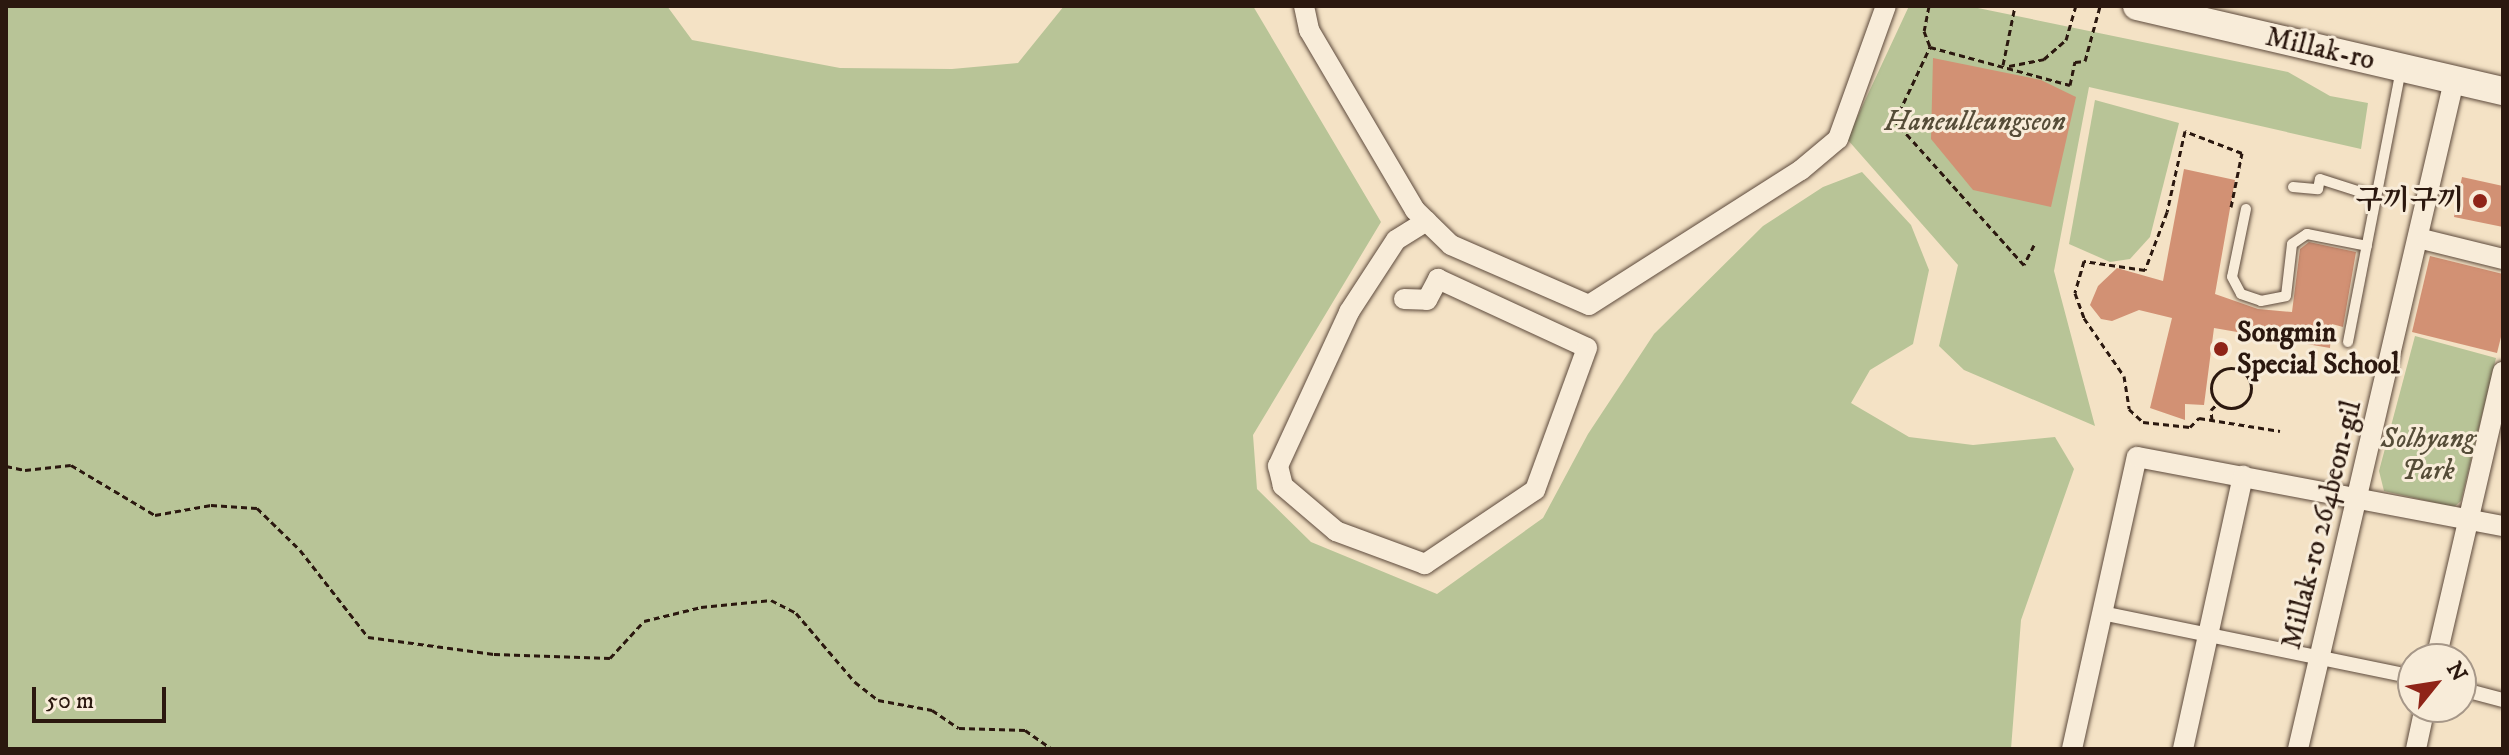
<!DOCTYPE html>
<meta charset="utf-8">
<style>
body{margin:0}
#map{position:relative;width:2509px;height:755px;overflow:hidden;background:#f4e2c5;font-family:"IM FELL DW Pica","Noto Serif KR",serif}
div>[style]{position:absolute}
.green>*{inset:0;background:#b8c497}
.building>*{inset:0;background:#d29174}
.path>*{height:3px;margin-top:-1.5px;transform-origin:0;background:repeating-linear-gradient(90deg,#2b180f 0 6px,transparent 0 10px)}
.path>.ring{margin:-1.5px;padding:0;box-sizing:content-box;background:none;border:3px solid #2b180f;border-radius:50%}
.roads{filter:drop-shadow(0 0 2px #5d4a3c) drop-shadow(0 0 2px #5d4a3c)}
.service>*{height:10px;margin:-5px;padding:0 5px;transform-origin:5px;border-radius:5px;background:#f8ecd9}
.pedestrian>*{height:14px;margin:-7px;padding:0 7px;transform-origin:7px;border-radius:7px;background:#f8ecd9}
.minor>*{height:20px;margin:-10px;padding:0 10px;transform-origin:10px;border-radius:10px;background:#f8ecd9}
.secondary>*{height:28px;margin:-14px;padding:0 14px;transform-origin:14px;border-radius:14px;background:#f8ecd9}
.dots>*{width:22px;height:22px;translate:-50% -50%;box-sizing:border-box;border:4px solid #f8ecd9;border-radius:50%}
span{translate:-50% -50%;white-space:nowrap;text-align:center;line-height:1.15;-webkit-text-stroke:6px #f8ecd9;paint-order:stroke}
.street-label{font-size:28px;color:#2b180f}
.park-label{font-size:28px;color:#554c38;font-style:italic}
.poi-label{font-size:28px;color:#2b180f;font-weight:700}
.right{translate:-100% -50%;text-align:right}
.left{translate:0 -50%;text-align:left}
.frame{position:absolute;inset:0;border:8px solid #2b180f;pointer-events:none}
.north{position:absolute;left:2397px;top:643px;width:80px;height:80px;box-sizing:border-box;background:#f8ecd9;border:2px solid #a69788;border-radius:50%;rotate:60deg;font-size:22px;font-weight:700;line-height:32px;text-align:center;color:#2b180f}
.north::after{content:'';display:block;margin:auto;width:28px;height:36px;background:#8f2418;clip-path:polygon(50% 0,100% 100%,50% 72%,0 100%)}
.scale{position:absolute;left:32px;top:687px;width:134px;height:36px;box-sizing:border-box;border:4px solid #2b180f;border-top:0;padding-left:10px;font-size:24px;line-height:28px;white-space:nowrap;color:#2b180f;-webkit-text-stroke:6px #f8ecd9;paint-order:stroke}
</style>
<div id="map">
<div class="green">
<div style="clip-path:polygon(6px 6px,667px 6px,692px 40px,840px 68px,952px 69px,1018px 63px,1064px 6px,1253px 6px,1381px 222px,1253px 435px,1257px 489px,1311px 542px,1437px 594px,1543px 518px,1588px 434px,1654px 334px,1763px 226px,1823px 187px,1862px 172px,1911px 225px,1929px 270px,1913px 344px,1870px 370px,1851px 403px,1909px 437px,1973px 445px,2055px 437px,2074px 469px,2021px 620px,2011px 749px,6px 749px)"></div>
<div style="clip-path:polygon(1909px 6px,1968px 6px,2288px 72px,2330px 96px,2368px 103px,2361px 149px,2089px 87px,2054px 271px,2095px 426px,1964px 370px,1939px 346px,1958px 265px,1847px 139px)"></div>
<div style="clip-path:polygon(2095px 100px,2179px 123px,2150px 237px,2130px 259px,2110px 262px,2069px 244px)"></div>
<div style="clip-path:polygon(2415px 336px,2496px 358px,2461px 501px,2454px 507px,2384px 491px,2379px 471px)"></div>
</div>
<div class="building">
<div style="clip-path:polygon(1933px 58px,2041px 80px,2076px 97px,2051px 207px,1973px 190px,1931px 139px)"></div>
<div style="clip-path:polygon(2184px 169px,2235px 180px,2215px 294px,2258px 309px,2292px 312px,2300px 249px,2309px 242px,2356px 252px,2343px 327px,2332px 324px,2330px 348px,2214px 328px,2204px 405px,2185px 404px,2185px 420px,2150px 408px,2172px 318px,2139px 310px,2112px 321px,2101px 319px,2090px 305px,2098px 286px,2117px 268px,2163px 281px)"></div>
<div style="clip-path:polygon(2462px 177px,2503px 186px,2503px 227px,2454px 217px)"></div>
<div style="clip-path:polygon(2430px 256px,2503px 274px,2503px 329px,2497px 353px,2412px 332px)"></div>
</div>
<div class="path">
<div style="left:1929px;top:6px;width:25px;rotate:101deg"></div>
<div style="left:1924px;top:31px;width:17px;rotate:69deg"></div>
<div style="left:2003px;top:65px;width:60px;rotate:-78.5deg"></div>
<div style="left:2009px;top:66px;width:36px;rotate:-11deg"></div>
<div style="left:2044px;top:59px;width:29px;rotate:-41deg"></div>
<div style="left:2066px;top:40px;width:35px;rotate:-74deg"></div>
<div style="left:2231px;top:207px;width:55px;rotate:-78.5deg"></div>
<div style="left:2242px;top:153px;width:61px;rotate:-158.9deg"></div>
<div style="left:2185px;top:131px;width:83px;rotate:102.5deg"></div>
<div style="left:2167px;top:212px;width:62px;rotate:110.8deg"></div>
<div style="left:2145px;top:270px;width:62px;rotate:-171.6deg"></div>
<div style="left:2084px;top:261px;width:33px;rotate:106deg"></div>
<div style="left:2075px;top:293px;width:27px;rotate:70deg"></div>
<div style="left:2084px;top:318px;width:70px;rotate:55.4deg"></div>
<div style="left:2124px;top:376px;width:33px;rotate:81deg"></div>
<div style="left:2129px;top:409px;width:19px;rotate:43deg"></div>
<div style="left:2143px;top:422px;width:47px;rotate:6.1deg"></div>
<div style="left:2190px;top:427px;width:13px;rotate:-45deg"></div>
<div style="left:2199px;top:418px;width:82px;rotate:9.1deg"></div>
<div style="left:2034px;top:245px;width:22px;rotate:117deg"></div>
<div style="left:2024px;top:265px;width:193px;rotate:-131.9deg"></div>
<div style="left:1895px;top:121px;width:82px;rotate:-64.7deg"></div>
<div style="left:1930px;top:47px;width:145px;rotate:15.2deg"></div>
<div style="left:2070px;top:85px;width:24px;rotate:-78deg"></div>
<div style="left:2075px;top:62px;width:10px;rotate:-6deg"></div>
<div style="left:2085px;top:61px;width:57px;rotate:-74.7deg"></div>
<div class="ring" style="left:2211px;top:368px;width:37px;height:37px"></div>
<div style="left:2212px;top:420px;width:10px;rotate:-96deg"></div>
<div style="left:2211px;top:410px;width:8px;rotate:-45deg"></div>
<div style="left:6px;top:466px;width:19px;rotate:12deg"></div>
<div style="left:25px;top:470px;width:46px;rotate:-6.2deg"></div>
<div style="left:71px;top:465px;width:98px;rotate:30.8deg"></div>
<div style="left:155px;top:515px;width:57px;rotate:-10.1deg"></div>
<div style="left:211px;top:505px;width:46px;rotate:3.7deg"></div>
<div style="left:257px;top:508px;width:60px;rotate:44.3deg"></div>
<div style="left:300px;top:550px;width:110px;rotate:52deg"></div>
<div style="left:368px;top:637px;width:127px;rotate:7.7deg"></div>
<div style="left:494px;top:654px;width:116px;rotate:2deg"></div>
<div style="left:610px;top:658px;width:50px;rotate:-47.4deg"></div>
<div style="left:644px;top:621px;width:59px;rotate:-13.8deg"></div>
<div style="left:701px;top:607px;width:70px;rotate:-5.7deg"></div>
<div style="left:771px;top:600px;width:28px;rotate:27deg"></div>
<div style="left:796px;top:613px;width:91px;rotate:49.5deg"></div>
<div style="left:855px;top:682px;width:29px;rotate:38deg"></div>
<div style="left:878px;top:700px;width:55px;rotate:10.5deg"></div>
<div style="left:932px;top:710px;width:32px;rotate:34deg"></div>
<div style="left:959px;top:728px;width:66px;rotate:1.7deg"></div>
<div style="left:1025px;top:730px;width:33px;rotate:35deg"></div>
</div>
<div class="roads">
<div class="service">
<div style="left:2293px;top:187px;width:25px;rotate:5deg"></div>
<div style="left:2318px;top:189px;width:10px;rotate:-79deg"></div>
<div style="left:2320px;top:179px;width:59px;rotate:17.8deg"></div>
<div style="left:2246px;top:209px;width:69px;rotate:101.6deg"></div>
<div style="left:2232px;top:277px;width:19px;rotate:62deg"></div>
<div style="left:2241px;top:294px;width:21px;rotate:19deg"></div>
<div style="left:2261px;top:301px;width:25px;rotate:-11deg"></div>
<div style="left:2286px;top:296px;width:52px;rotate:-83.4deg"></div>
<div style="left:2292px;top:244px;width:18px;rotate:-34deg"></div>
<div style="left:2307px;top:234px;width:61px;rotate:11.3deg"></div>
<div style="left:2348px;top:342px;width:277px;rotate:-79deg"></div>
</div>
<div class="pedestrian">
<div style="left:2102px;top:613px;width:318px;rotate:11.6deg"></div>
<div style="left:2461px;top:689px;width:43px;rotate:14.7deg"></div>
</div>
<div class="minor">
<div style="left:1304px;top:6px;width:25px;rotate:78deg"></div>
<div style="left:1309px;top:30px;width:209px;rotate:59.5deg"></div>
<div style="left:1415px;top:210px;width:50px;rotate:44.2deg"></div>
<div style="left:1451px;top:245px;width:150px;rotate:23.5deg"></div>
<div style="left:1589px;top:305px;width:251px;rotate:-32.5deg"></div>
<div style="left:1801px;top:170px;width:48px;rotate:-40deg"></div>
<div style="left:1838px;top:139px;width:141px;rotate:-70.2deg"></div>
<div style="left:2418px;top:238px;width:88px;rotate:13.9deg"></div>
<div style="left:1404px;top:299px;width:23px;rotate:2deg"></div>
<div style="left:1427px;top:300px;width:24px;rotate:-62deg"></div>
<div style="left:1438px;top:279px;width:164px;rotate:24.8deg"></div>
<div style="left:1587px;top:348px;width:151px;rotate:110.1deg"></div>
<div style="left:1535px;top:490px;width:133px;rotate:146.1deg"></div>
<div style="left:1425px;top:564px;width:95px;rotate:-159.7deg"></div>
<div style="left:1336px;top:531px;width:70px;rotate:-139.7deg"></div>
<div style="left:1283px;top:486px;width:21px;rotate:-104deg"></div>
<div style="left:1278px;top:466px;width:170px;rotate:-65.2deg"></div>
<div style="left:1349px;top:312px;width:86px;rotate:-56.9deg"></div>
<div style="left:1396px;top:240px;width:36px;rotate:-32deg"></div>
<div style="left:2436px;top:659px;width:295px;rotate:-76.9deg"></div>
<div style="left:2072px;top:749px;width:299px;rotate:-77.5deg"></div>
<div style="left:2137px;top:457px;width:372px;rotate:10.7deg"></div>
<div style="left:2183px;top:749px;width:280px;rotate:-77.6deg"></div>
<div style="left:2298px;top:749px;width:686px;rotate:-76.86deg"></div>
<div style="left:2416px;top:749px;width:43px;rotate:-77.9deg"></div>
</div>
<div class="secondary">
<div style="left:2137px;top:6px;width:376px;rotate:13.1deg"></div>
</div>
</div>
<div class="dots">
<div style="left:2480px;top:201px;background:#8f2418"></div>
<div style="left:2221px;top:349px;background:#8f2418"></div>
</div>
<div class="street-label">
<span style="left:2320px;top:49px;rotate:13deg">Millak-ro</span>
<span style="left:2322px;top:525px;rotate:-76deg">Millak-ro 264beon-gil</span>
</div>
<div class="park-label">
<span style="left:1975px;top:122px">Haneulleungseon</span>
<span style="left:2428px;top:455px">Solhyang<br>Park</span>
</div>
<div class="poi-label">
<span class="right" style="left:2464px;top:201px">구끼구끼</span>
<span class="left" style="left:2237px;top:349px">Songmin<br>Special School</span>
</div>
<div class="frame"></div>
<div class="north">N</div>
<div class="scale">50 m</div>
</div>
